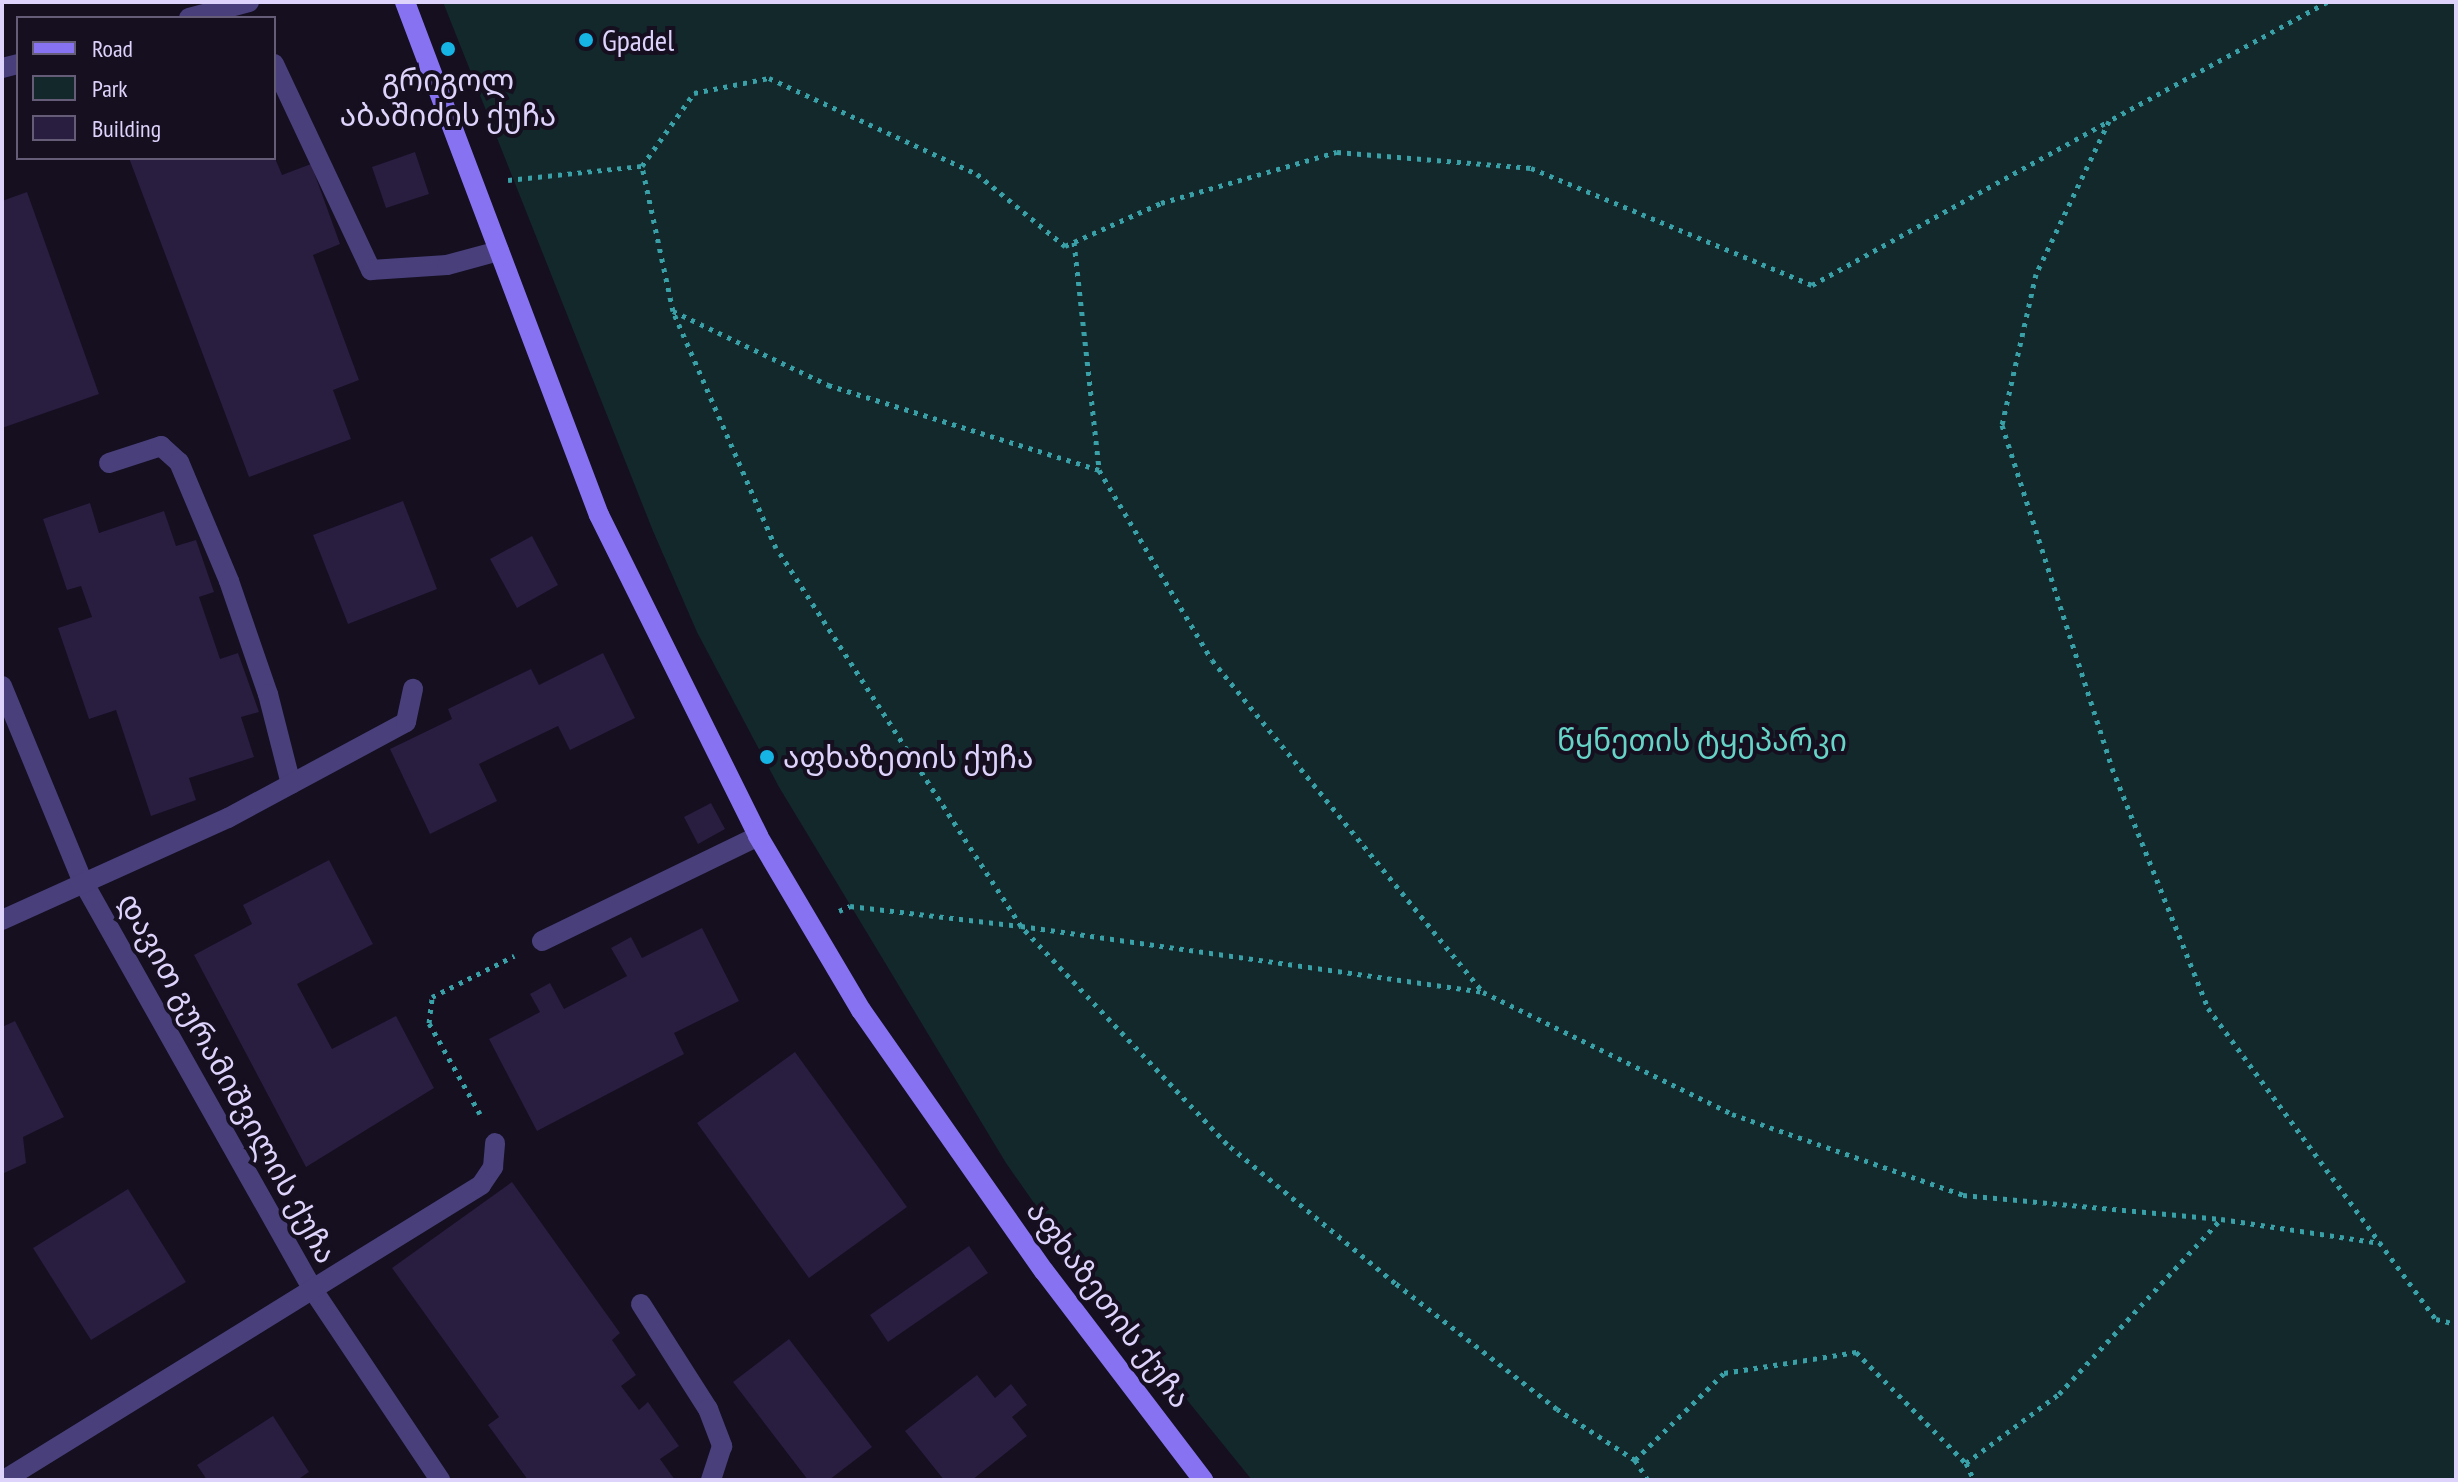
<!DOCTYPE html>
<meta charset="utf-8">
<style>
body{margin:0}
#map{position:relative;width:2458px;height:1482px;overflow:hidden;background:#150f20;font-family:"PT Sans Narrow","Noto Sans Georgian",sans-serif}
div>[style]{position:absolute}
.green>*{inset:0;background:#13282a}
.building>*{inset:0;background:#291d40}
.path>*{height:5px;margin-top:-2.5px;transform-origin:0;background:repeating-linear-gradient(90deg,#39a0a8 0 4px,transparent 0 10px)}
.lane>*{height:20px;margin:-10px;padding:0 10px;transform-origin:10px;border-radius:10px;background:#493f7b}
.street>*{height:20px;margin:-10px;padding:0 10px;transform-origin:10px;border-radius:10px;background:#493f7b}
.secondary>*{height:20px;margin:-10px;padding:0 10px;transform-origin:10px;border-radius:10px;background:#8773f2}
.dots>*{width:22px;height:22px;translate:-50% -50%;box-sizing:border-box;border:4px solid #150f20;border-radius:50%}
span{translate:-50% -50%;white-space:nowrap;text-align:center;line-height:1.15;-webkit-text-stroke:8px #150f20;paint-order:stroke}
.poi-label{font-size:30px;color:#ddd3fb}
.left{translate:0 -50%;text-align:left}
.park-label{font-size:30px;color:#66d4c7}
.street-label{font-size:30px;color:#ddd3fb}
.frame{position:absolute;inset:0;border:4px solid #ddd3fb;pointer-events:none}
.legend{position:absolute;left:16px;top:16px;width:260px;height:144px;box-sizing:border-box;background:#150f20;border:2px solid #655d78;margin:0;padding:10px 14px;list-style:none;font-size:24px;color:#ddd3fb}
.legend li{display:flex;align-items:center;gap:16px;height:40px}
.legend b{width:40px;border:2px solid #655d78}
</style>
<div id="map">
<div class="green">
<div style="clip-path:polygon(443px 2px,2456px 2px,2456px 1480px,1252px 1480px,1076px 1263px,1006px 1163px,779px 787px,697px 632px,653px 531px)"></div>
</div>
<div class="building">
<div style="clip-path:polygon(415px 152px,429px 194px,386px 208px,372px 167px)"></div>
<div style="clip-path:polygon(129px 158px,275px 158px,282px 175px,311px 164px,340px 244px,313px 255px,359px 380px,333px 390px,351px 439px,249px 477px)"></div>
<div style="clip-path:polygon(27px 192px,99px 394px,2px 428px,2px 201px)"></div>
<div style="clip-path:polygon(403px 501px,437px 589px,348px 624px,313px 535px)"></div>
<div style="clip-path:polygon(90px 503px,99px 533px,164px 511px,176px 546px,196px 540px,214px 592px,199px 597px,220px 659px,238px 653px,259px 712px,241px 717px,254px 757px,189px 778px,196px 800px,151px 816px,116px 710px,89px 719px,58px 628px,92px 617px,81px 586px,67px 590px,43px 519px)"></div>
<div style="clip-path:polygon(532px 536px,558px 585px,517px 608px,490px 559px)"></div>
<div style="clip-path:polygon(603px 653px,635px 718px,570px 750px,558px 726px,479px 764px,497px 801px,430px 834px,390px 749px,452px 719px,448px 709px,531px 669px,539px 685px)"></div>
<div style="clip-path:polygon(711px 803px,725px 829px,698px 844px,684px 817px)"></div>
<div style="clip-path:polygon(329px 860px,373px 944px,297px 984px,332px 1049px,396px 1016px,434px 1088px,306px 1167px,194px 955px,252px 924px,243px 905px)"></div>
<div style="clip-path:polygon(702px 928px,739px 1001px,674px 1033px,684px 1054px,537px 1131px,489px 1039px,540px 1012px,530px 994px,550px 983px,564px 1009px,627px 976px,611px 948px,631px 937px,642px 958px)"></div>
<div style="clip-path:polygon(15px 1021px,64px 1117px,23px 1137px,26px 1163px,2px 1174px,2px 1027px)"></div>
<div style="clip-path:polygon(795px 1052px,907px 1207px,809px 1278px,697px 1123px)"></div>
<div style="clip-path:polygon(512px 1182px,620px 1333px,612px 1340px,636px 1375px,621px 1386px,639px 1410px,648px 1402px,679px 1446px,660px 1459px,675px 1480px,528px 1480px,488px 1425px,499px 1417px,392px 1268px)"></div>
<div style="clip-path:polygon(128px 1189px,186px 1282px,91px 1340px,33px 1248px)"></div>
<div style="clip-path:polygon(969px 1246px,988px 1273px,888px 1342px,870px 1315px)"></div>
<div style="clip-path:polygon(789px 1339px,872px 1447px,829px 1480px,808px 1480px,733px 1382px)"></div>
<div style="clip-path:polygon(977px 1375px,995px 1398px,1011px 1384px,1027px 1405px,1012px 1417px,1027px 1436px,972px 1480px,944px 1480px,905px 1431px)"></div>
<div style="clip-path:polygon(273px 1416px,309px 1472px,297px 1480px,207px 1480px,197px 1465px)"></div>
</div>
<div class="path">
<div style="left:2327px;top:2px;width:248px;rotate:151.4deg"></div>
<div style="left:2109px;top:121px;width:170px;rotate:115.5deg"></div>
<div style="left:2036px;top:274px;width:155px;rotate:102.7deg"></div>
<div style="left:2002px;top:425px;width:360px;rotate:72.2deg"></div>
<div style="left:2112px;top:768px;width:258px;rotate:68.2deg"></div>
<div style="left:2208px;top:1008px;width:386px;rotate:53.8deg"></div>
<div style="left:2436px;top:1319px;width:21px;rotate:14deg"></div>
<div style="left:508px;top:180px;width:135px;rotate:-6deg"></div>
<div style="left:1074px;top:242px;width:229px;rotate:83.7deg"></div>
<div style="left:1099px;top:470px;width:221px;rotate:59.3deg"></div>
<div style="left:1212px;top:660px;width:429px;rotate:50.8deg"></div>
<div style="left:1483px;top:992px;width:277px;rotate:26.1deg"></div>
<div style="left:1732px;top:1114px;width:245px;rotate:19.3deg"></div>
<div style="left:1963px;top:1195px;width:259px;rotate:5.3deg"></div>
<div style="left:673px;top:311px;width:172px;rotate:25.5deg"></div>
<div style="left:828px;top:385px;width:284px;rotate:17.4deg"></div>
<div style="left:839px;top:911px;width:12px;rotate:-24deg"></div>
<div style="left:850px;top:906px;width:172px;rotate:6.7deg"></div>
<div style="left:1021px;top:926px;width:466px;rotate:8.1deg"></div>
<div style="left:480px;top:1114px;width:104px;rotate:-119.3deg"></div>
<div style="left:429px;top:1023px;width:26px;rotate:-83deg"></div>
<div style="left:432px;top:997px;width:92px;rotate:-26.6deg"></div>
<div style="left:1635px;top:1460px;width:124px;rotate:-44.3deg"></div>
<div style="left:1724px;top:1373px;width:134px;rotate:-9deg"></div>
<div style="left:1856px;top:1352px;width:156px;rotate:45.3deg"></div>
<div style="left:1966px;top:1463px;width:19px;rotate:65deg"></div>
<div style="left:1966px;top:1463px;width:116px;rotate:-36.6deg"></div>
<div style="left:2059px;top:1394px;width:238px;rotate:-47.2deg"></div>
<div style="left:2221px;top:1219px;width:161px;rotate:8.6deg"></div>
<div style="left:1648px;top:1480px;width:24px;rotate:-123deg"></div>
<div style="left:1635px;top:1460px;width:93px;rotate:-146.8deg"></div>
<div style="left:1557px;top:1409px;width:205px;rotate:-142.1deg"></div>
<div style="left:1395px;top:1283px;width:218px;rotate:-140.4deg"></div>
<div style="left:1227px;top:1144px;width:300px;rotate:-133.4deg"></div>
<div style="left:1021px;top:926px;width:450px;rotate:-122.9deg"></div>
<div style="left:776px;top:548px;width:258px;rotate:-113.5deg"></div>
<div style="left:673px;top:311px;width:148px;rotate:-102.1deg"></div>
<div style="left:642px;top:166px;width:90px;rotate:-54.5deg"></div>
<div style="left:694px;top:93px;width:76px;rotate:-11.3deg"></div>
<div style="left:769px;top:78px;width:229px;rotate:24.8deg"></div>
<div style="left:977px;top:174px;width:114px;rotate:39.3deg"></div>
<div style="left:1065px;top:246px;width:105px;rotate:-24.1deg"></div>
<div style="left:1161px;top:203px;width:183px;rotate:-16.2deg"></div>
<div style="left:1337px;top:152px;width:195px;rotate:4.7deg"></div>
<div style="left:1531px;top:168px;width:304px;rotate:22.6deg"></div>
<div style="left:1812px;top:285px;width:339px;rotate:-28.9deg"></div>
</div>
<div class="lane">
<div style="left:274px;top:64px;width:228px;rotate:64.8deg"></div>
<div style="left:371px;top:270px;width:76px;rotate:-3.8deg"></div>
<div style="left:447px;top:265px;width:54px;rotate:-15.1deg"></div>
<div style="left:109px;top:463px;width:55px;rotate:-18.1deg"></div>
<div style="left:161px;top:446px;width:24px;rotate:42deg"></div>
<div style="left:179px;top:462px;width:129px;rotate:67.2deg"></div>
<div style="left:229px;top:581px;width:120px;rotate:71deg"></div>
<div style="left:268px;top:694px;width:93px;rotate:75.7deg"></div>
<div style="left:542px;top:941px;width:240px;rotate:-25.9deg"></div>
<div style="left:641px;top:1304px;width:125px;rotate:57.5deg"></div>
<div style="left:708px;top:1409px;width:40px;rotate:69deg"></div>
<div style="left:722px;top:1446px;width:36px;rotate:108deg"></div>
</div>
<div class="street">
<div style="left:189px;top:18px;width:62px;rotate:-14.9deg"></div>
<div style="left:2px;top:68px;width:16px;rotate:-14deg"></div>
<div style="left:2px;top:686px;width:210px;rotate:67.6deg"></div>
<div style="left:82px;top:880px;width:474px;rotate:60.6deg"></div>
<div style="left:315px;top:1293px;width:225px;rotate:56.2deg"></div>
<div style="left:2px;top:920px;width:248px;rotate:-24.3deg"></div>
<div style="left:228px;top:818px;width:202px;rotate:-28.3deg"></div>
<div style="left:406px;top:722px;width:34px;rotate:-78deg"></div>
<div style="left:4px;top:1480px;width:561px;rotate:-31.73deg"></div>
<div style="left:481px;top:1185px;width:22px;rotate:-56deg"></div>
<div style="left:493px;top:1167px;width:24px;rotate:-85deg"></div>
</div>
<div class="secondary">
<div style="left:405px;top:2px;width:548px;rotate:69.29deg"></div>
<div style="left:599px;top:515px;width:358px;rotate:63.6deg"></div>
<div style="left:758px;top:836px;width:202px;rotate:59.4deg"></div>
<div style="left:861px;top:1010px;width:319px;rotate:55deg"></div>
<div style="left:1044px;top:1271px;width:263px;rotate:52.7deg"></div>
</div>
<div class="dots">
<div style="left:586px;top:40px;background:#15b4e5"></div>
<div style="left:448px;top:49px;background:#15b4e5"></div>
<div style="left:767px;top:757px;background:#15b4e5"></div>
</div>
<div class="poi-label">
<span class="left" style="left:602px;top:40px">Gpadel</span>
<span style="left:448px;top:97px">გრიგოლ<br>აბაშიძის ქუჩა</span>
<span class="left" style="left:783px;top:757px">აფხაზეთის ქუჩა</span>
</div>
<div class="park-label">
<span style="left:1702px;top:740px">წყნეთის ტყეპარკი</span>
</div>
<div class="street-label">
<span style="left:228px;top:1078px;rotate:61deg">დავით გურამიშვილის ქუჩა</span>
<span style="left:1109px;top:1304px;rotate:53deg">აფხაზეთის ქუჩა</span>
</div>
<div class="frame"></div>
<ul class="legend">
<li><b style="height:10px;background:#8773f2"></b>Road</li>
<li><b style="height:22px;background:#13282a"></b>Park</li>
<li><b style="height:22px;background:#291d40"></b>Building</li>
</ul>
</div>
